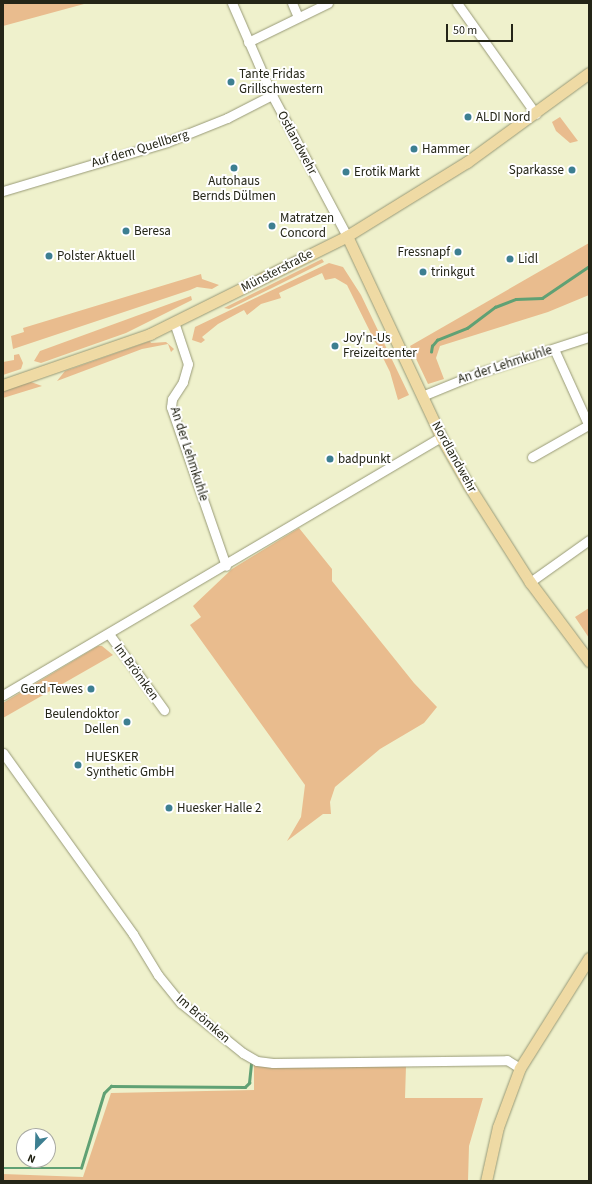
<!DOCTYPE html>
<meta charset="utf-8">
<style>
body{margin:0}
#map{position:relative;width:592px;height:1184px;overflow:hidden;background:#eff1cc;font-family:"Source Sans 3",sans-serif}
div>[style]{position:absolute}
.green>*{inset:0;background:#e9bc8e}
.stream>*{height:2.5px;margin:-1.25px;padding:0 1.25px;transform-origin:1.25px;border-radius:1.25px;background:#60a174}
.roads{filter:drop-shadow(0 0 1px #989a77) drop-shadow(0 0 1px #989a77)}
.minor>*{height:9px;margin:-4.5px;padding:0 4.5px;transform-origin:4.5px;border-radius:4.5px;background:#fff}
.major>*{height:11px;margin:-5.5px;padding:0 5.5px;transform-origin:5.5px;border-radius:5.5px;background:#efdaa4}
.dots>*{width:11px;height:11px;translate:-50% -50%;box-sizing:border-box;border:2px solid #fff;border-radius:50%}
span{translate:-50% -50%;white-space:nowrap;text-align:center;line-height:1.15;-webkit-text-stroke:4px #fff;paint-order:stroke}
.poi-label{font-size:13px;color:#242517}
.left{translate:0 -50%;text-align:left}
.right{translate:-100% -50%;text-align:right}
.street-label{font-size:13px;color:#242517}
.frame{position:absolute;inset:0;border:4px solid #242517;pointer-events:none}
.north{position:absolute;left:16px;top:1128px;width:40px;height:40px;box-sizing:border-box;background:#fff;border:1px solid #a7a8a2;border-radius:50%;rotate:203deg;font-size:11px;font-weight:700;line-height:16px;text-align:center;color:#242517}
.north::after{content:'';display:block;margin:auto;width:14px;height:18px;background:#3d7f91;clip-path:polygon(50% 0,100% 100%,50% 72%,0 100%)}
.scale{position:absolute;left:446px;top:24px;width:67px;height:18px;box-sizing:border-box;border:2px solid #242517;border-top:0;padding-left:5px;font-size:12px;line-height:14px;white-space:nowrap;color:#242517;-webkit-text-stroke:3px #fff;paint-order:stroke}
</style>
<div id="map">
<div class="green">
<div style="clip-path:polygon(3px 3px,79px 3px,84px 4px,3px 26px)"></div>
<div style="clip-path:polygon(560px 117px,578px 141px,570px 143px,556px 131px,552px 122px)"></div>
<div style="clip-path:polygon(589px 243px,589px 295px,548px 312px,440px 346px,436px 358px,444px 379px,428px 384px,410px 346px)"></div>
<div style="clip-path:polygon(322px 259px,324px 262px,272px 288px,229px 309px,224px 308px)"></div>
<div style="clip-path:polygon(329px 263px,343px 267px,361px 295px,409px 395px,398px 400px,390px 372px,347px 285px,335px 278px,325px 280px,322px 273px,279px 293px,281px 298px,261px 304px,247px 315px,244px 310px,218px 324px,202px 337px,205px 340px,201px 343px,192px 340px,195px 327px)"></div>
<div style="clip-path:polygon(201px 274px,202px 279px,219px 285px,212px 289px,197px 287px,190px 290px,13px 349px,11px 336px,24px 332px,23px 328px)"></div>
<div style="clip-path:polygon(191px 296px,192px 300px,126px 333px,41px 363px,34px 361px,40px 351px)"></div>
<div style="clip-path:polygon(150px 341px,151px 343px,166px 342px,174px 349px,171px 352px,168px 344px,142px 349px,57px 381px,65px 371px)"></div>
<div style="clip-path:polygon(19px 354px,23px 363px,21px 369px,3px 375px,3px 362px,14px 360px,14px 355px)"></div>
<div style="clip-path:polygon(31px 382px,42px 386px,3px 398px,3px 390px)"></div>
<div style="clip-path:polygon(299px 528px,332px 569px,332px 581px,414px 683px,437px 707px,424px 723px,380px 749px,335px 787px,330px 802px,331px 814px,323px 814px,287px 841px,301px 817px,305px 785px,190px 625px,201px 617px,193px 606px,232px 569px)"></div>
<div style="clip-path:polygon(589px 608px,589px 638px,575px 617px)"></div>
<div style="clip-path:polygon(98px 646px,102px 646px,113px 655px,3px 718px,3px 703px)"></div>
<div style="clip-path:polygon(254px 1063px,273px 1067px,406px 1066px,405px 1098px,483px 1098px,469px 1146px,468px 1181px,3px 1181px,3px 1174px,83px 1177px,111px 1093px,254px 1090px)"></div>
</div>
<div class="stream">
<div style="left:431px;top:352px;width:6px;rotate:-81deg"></div>
<div style="left:432px;top:346px;width:8px;rotate:-50deg"></div>
<div style="left:437px;top:340px;width:32px;rotate:-22deg"></div>
<div style="left:467px;top:328px;width:35px;rotate:-37deg"></div>
<div style="left:495px;top:307px;width:22px;rotate:-21deg"></div>
<div style="left:516px;top:299px;width:26px;rotate:-2deg"></div>
<div style="left:542px;top:298px;width:57px;rotate:-34.2deg"></div>
<div style="left:3px;top:1168px;width:78px"></div>
<div style="left:81px;top:1168px;width:78px;rotate:-73deg"></div>
<div style="left:104px;top:1093px;width:10px;rotate:-45deg"></div>
<div style="left:111px;top:1086px;width:134px;rotate:0.4deg"></div>
<div style="left:245px;top:1087px;width:6px;rotate:-45deg"></div>
<div style="left:249px;top:1083px;width:19px;rotate:-84deg"></div>
</div>
<div class="roads">
<div class="minor">
<div style="left:232px;top:3px;width:100px;rotate:66.5deg"></div>
<div style="left:272px;top:95px;width:160px;rotate:62deg"></div>
<div style="left:292px;top:3px;width:15px;rotate:67deg"></div>
<div style="left:457px;top:3px;width:136px;rotate:54.6deg"></div>
<div style="left:248px;top:42px;width:89px;rotate:-26deg"></div>
<div style="left:3px;top:191px;width:171px;rotate:-16.6deg"></div>
<div style="left:167px;top:142px;width:65px;rotate:-21.8deg"></div>
<div style="left:227px;top:118px;width:51px;rotate:-27.1deg"></div>
<div style="left:174px;top:322px;width:44px;rotate:71.6deg"></div>
<div style="left:188px;top:364px;width:19px;rotate:106deg"></div>
<div style="left:183px;top:382px;width:20px;rotate:123deg"></div>
<div style="left:172px;top:399px;width:8px;rotate:97deg"></div>
<div style="left:171px;top:407px;width:168px;rotate:70.9deg"></div>
<div style="left:554px;top:349px;width:85px;rotate:65.6deg"></div>
<div style="left:422px;top:396px;width:61px;rotate:-22.3deg"></div>
<div style="left:478px;top:373px;width:117px;rotate:-18deg"></div>
<div style="left:532px;top:457px;width:64px;rotate:-29.7deg"></div>
<div style="left:530px;top:582px;width:72px;rotate:-35.4deg"></div>
<div style="left:109px;top:634px;width:94px;rotate:54.1deg"></div>
<div style="left:3px;top:695px;width:508px;rotate:-30.5deg"></div>
<div style="left:3px;top:753px;width:223px;rotate:54.3deg"></div>
<div style="left:133px;top:934px;width:48px;rotate:58.6deg"></div>
<div style="left:158px;top:975px;width:36px;rotate:51deg"></div>
<div style="left:181px;top:1003px;width:80px;rotate:38.9deg"></div>
<div style="left:243px;top:1053px;width:16px;rotate:30deg"></div>
<div style="left:257px;top:1061px;width:16px;rotate:7deg"></div>
<div style="left:273px;top:1063px;width:234px;rotate:-0.7deg"></div>
<div style="left:507px;top:1060px;width:15px;rotate:32deg"></div>
</div>
<div class="major">
<div style="left:347px;top:236px;width:222px;rotate:64.9deg"></div>
<div style="left:441px;top:437px;width:56px;rotate:60.3deg"></div>
<div style="left:469px;top:486px;width:114px;rotate:57.6deg"></div>
<div style="left:530px;top:582px;width:99px;rotate:53.2deg"></div>
<div style="left:3px;top:385px;width:156px;rotate:-19.1deg"></div>
<div style="left:150px;top:334px;width:220px;rotate:-26.4deg"></div>
<div style="left:347px;top:236px;width:141px;rotate:-31.7deg"></div>
<div style="left:467px;top:162px;width:151px;rotate:-36.1deg"></div>
<div style="left:486px;top:1181px;width:55px;rotate:-77.5deg"></div>
<div style="left:498px;top:1127px;width:63px;rotate:-69.6deg"></div>
<div style="left:520px;top:1068px;width:130px;rotate:-57.9deg"></div>
</div>
</div>
<div class="dots">
<div style="left:231px;top:82px;background:#3d7f91"></div>
<div style="left:468px;top:117px;background:#3d7f91"></div>
<div style="left:414px;top:149px;background:#3d7f91"></div>
<div style="left:234px;top:168px;background:#3d7f91"></div>
<div style="left:572px;top:170px;background:#3d7f91"></div>
<div style="left:346px;top:172px;background:#3d7f91"></div>
<div style="left:272px;top:226px;background:#3d7f91"></div>
<div style="left:126px;top:231px;background:#3d7f91"></div>
<div style="left:458px;top:252px;background:#3d7f91"></div>
<div style="left:49px;top:256px;background:#3d7f91"></div>
<div style="left:510px;top:259px;background:#3d7f91"></div>
<div style="left:423px;top:272px;background:#3d7f91"></div>
<div style="left:335px;top:346px;background:#3d7f91"></div>
<div style="left:330px;top:459px;background:#3d7f91"></div>
<div style="left:91px;top:689px;background:#3d7f91"></div>
<div style="left:127px;top:722px;background:#3d7f91"></div>
<div style="left:78px;top:765px;background:#3d7f91"></div>
<div style="left:169px;top:808px;background:#3d7f91"></div>
</div>
<div class="poi-label">
<span class="left" style="left:239px;top:82px">Tante Fridas<br>Grillschwestern</span>
<span class="left" style="left:476px;top:117px">ALDI Nord</span>
<span class="left" style="left:422px;top:149px">Hammer</span>
<span class="right" style="left:564px;top:170px">Sparkasse</span>
<span class="left" style="left:354px;top:172px">Erotik Markt</span>
<span style="left:234px;top:189px">Autohaus<br>Bernds Dülmen</span>
<span class="left" style="left:280px;top:226px">Matratzen<br>Concord</span>
<span class="left" style="left:134px;top:231px">Beresa</span>
<span class="right" style="left:450px;top:252px">Fressnapf</span>
<span class="left" style="left:57px;top:256px">Polster Aktuell</span>
<span class="left" style="left:518px;top:259px">Lidl</span>
<span class="left" style="left:431px;top:272px">trinkgut</span>
<span class="left" style="left:343px;top:346px">Joy'n-Us<br>Freizeitcenter</span>
<span class="left" style="left:338px;top:459px">badpunkt</span>
<span class="right" style="left:83px;top:689px">Gerd Tewes</span>
<span class="right" style="left:119px;top:722px">Beulendoktor<br>Dellen</span>
<span class="left" style="left:86px;top:765px">HUESKER<br>Synthetic GmbH</span>
<span class="left" style="left:177px;top:808px">Huesker Halle 2</span>
</div>
<div class="street-label">
<span style="left:297px;top:143px;rotate:62deg">Ostlandwehr</span>
<span style="left:140px;top:149px;rotate:-17deg">Auf dem Quellberg</span>
<span style="left:277px;top:271px;rotate:-27deg">Münsterstraße</span>
<span style="left:505px;top:365px;rotate:-18deg">An der Lehmkuhle</span>
<span style="left:189px;top:454px;rotate:72deg">An der Lehmkuhle</span>
<span style="left:454px;top:457px;rotate:61deg">Nordlandwehr</span>
<span style="left:136px;top:672px;rotate:54deg">Im Brömken</span>
<span style="left:203px;top:1019px;rotate:41deg">Im Brömken</span>
</div>
<div class="frame"></div>
<div class="north">N</div>
<div class="scale">50 m</div>
</div>
